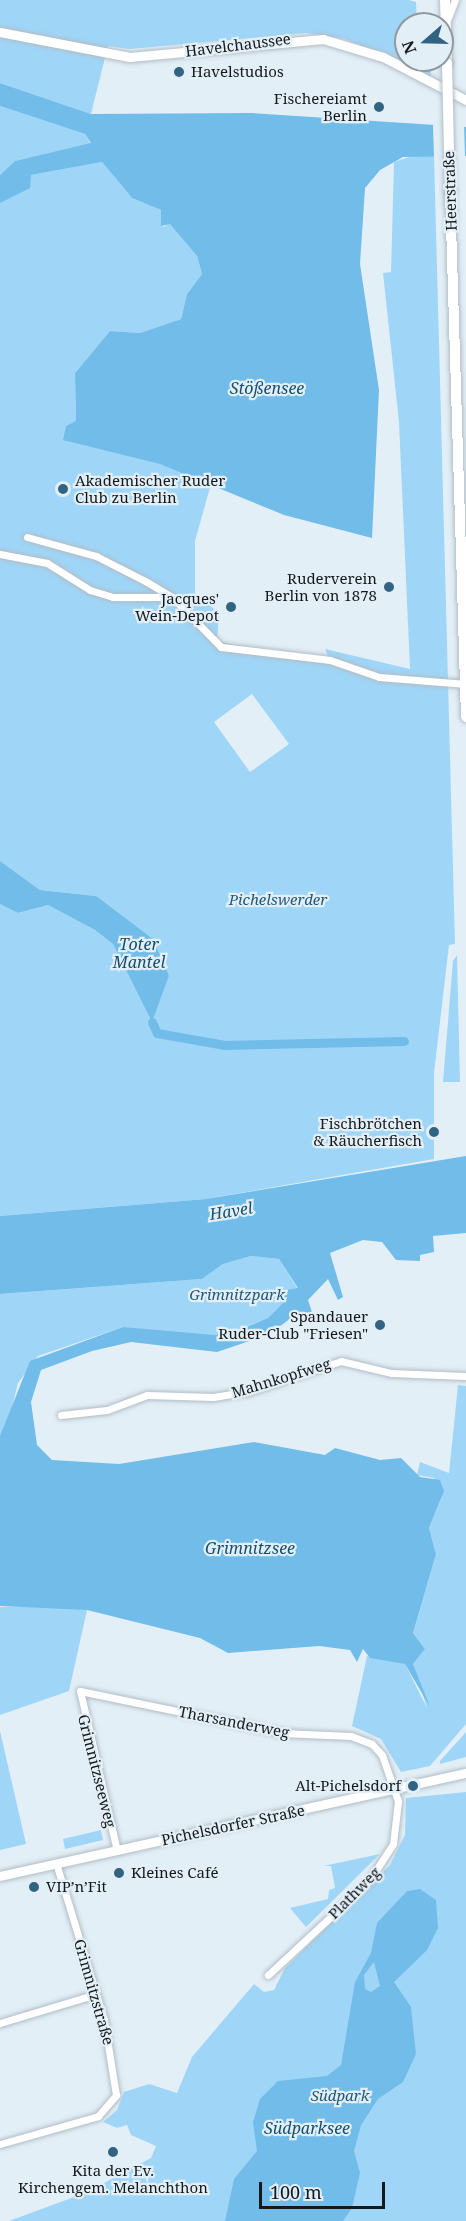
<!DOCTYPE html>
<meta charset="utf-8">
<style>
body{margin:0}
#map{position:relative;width:466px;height:2221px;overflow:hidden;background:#e3eff7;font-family:"Noto Serif",serif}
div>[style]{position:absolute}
.green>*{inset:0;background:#9fd6f8}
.water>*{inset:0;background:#71bce9}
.pier>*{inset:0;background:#e3eff7}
.canal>*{height:9px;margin:-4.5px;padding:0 4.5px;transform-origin:4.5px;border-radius:4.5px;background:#71bce9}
.roads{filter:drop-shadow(0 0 2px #b2bdc5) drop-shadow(0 0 2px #b2bdc5)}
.street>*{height:7px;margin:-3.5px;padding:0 3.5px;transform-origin:3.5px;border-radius:3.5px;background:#fff}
.secondary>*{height:9px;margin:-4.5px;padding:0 4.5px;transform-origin:4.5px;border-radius:4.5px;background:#fff}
.primary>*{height:10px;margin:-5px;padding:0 5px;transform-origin:5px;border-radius:5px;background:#fff}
.bridges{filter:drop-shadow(0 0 2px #b2bdc5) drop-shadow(0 0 2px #b2bdc5)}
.primary-bridge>*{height:10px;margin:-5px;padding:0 5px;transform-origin:5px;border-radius:5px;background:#fff}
.dots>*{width:16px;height:16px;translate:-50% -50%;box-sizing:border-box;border:3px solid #e3eff7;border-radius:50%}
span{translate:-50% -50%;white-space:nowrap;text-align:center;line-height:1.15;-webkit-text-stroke:4.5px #e3eff7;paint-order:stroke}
.street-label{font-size:15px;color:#15191c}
.poi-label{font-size:15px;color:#15191c}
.left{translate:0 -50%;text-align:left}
.right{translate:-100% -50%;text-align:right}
.park-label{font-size:15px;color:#205978;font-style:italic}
.water-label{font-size:16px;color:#144f6e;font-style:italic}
.north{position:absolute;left:394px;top:12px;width:60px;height:60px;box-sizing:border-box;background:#e3eff7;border:2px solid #91999f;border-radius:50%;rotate:250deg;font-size:16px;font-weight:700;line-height:24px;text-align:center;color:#15191c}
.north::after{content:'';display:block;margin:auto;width:21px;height:27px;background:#326482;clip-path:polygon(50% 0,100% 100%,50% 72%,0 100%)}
.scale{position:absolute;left:259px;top:2182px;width:126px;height:27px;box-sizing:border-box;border:3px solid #15191c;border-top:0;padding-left:8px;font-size:18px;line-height:21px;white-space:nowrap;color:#15191c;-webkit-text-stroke:4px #e3eff7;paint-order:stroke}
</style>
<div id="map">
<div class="green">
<div style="clip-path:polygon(0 0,409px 0,416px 2px,417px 24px,406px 24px,406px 60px,430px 60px,431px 77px,345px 39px,306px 33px,130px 49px,108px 46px,91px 114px,0 83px)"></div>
<div style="clip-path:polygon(0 106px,85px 134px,91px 144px,15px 161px,0 175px)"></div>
<div style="clip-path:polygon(evenodd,415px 155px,434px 155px,455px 944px,449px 945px,434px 1073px,434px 1159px,206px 1199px,0 1216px,0 904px,18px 913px,48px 905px,95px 930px,113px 944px,152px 1021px,169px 976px,96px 896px,40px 890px,0 861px,0 203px,31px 175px,102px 162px,132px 198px,161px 210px,163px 227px,170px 223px,197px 256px,202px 274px,187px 294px,181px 319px,140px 333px,110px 331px,75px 373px,76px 421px,211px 484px,195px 541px,195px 594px,219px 613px,217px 642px,329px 659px,325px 649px,410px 669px,399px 422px,383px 273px,391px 272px,394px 162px,415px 155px,252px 694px,289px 744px,250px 772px,214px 722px,252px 694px)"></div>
<div style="clip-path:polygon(457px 955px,460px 1082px,443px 1082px,453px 961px)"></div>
<div style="clip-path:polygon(251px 1256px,279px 1259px,298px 1289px,268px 1318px,218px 1338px,123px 1327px,38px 1356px,18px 1383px,6px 1430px,0 1436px,0 1294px,202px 1279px,223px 1264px)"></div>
<div style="clip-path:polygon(458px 1385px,466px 1386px,466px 1724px,430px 1766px,401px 1772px,381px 1739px,352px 1726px,367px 1656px,405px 1664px,427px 1708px,413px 1664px,425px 1649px,413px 1633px,436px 1554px,429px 1528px,442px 1496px,434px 1478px,417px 1475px,420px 1462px,449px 1473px)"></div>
<div style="clip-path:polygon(51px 1606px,87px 1610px,69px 1691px,0 1715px,0 1607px)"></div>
<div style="clip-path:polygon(0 1731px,26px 1844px,0 1850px)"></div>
<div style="clip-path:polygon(466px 1732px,466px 1757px,440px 1764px,440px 1761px)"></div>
<div style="clip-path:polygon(466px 1792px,466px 2221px,9px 2221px,85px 2193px,151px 2158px,156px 2146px,131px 2135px,127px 2125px,117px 2128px,103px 2122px,117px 2110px,124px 2092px,149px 2084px,177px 2093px,192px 2057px,254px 1984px,264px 1992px,274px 1990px,285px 1968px,390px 1865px,405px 1835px,406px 1798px)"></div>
<div style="clip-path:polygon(101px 1830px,103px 1840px,65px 1849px,63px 1839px)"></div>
<div style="clip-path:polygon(380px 1854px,306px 1927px,290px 1908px,328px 1899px,329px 1890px,335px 1888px,331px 1866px,323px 1866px)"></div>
</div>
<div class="water">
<div style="clip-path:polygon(0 83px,91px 114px,252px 113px,466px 127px,466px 156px,403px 157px,380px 170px,365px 188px,360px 264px,379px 390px,372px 538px,284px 515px,160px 464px,63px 440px,66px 426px,76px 421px,75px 373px,110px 331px,140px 333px,181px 319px,187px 294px,202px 274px,197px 256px,170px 224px,161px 226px,161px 210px,132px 198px,102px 162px,31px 175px,30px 188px,0 203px,0 175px,15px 161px,91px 143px,85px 134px,0 106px)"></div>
<div style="clip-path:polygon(0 861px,40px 890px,96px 896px,153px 939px,169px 976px,152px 1022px,113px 944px,95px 930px,48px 905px,18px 913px,0 904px)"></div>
<div style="clip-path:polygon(466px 1156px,466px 1233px,433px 1236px,434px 1252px,420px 1255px,420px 1261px,396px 1260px,382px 1242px,363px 1240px,330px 1253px,343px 1297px,338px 1300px,328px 1279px,308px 1300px,312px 1312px,296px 1314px,270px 1334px,217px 1352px,131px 1342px,92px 1351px,41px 1370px,31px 1402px,37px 1445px,52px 1460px,119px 1464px,254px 1442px,325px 1455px,335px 1448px,380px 1460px,401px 1458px,420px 1477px,440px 1480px,444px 1491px,429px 1528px,436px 1554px,413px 1633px,425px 1649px,413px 1664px,430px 1707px,405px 1664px,370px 1658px,363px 1649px,357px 1662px,350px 1650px,319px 1646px,228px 1653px,200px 1638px,87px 1610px,0 1606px,0 1436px,30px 1361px,123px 1327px,225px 1336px,268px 1318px,283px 1303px,286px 1290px,298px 1288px,279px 1259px,251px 1256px,223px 1264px,202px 1279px,0 1294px,0 1216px,206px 1199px)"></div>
<div style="clip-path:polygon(evenodd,420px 1889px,436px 1900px,438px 1928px,427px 1950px,394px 1982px,411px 2007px,416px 2054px,403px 2082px,378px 2099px,361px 2125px,354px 2151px,360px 2173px,352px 2208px,343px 2221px,225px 2221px,234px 2179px,257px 2151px,253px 2122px,260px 2099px,278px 2081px,327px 2076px,341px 2065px,355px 1982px,371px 1953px,377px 1923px,407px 1891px,420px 1889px,374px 1962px,380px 1986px,371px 1992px,365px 1989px,364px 1975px,374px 1962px)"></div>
</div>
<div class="pier">
<div style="clip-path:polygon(464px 124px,465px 159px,434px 158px,433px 125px)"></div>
</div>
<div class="canal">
<div style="left:152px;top:1022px;width:12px;rotate:66deg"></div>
<div style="left:157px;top:1033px;width:69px;rotate:10deg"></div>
<div style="left:225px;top:1045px;width:179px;rotate:-1.3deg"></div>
</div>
<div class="roads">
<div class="street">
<div style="left:448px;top:18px;width:19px;rotate:-69deg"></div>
<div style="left:27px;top:537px;width:72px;rotate:15.4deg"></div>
<div style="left:96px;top:556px;width:57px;rotate:27deg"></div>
<div style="left:147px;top:582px;width:29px;rotate:31deg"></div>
<div style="left:172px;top:597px;width:70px;rotate:45.6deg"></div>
<div style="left:221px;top:647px;width:110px;rotate:6.8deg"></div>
<div style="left:330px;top:660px;width:52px;rotate:19.1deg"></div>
<div style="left:379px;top:677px;width:87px;rotate:4.6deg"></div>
<div style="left:0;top:554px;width:48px;rotate:10.8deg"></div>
<div style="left:47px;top:563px;width:51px;rotate:32.1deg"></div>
<div style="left:90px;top:590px;width:24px;rotate:17deg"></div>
<div style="left:113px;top:597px;width:59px"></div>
<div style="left:61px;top:1415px;width:46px;rotate:-6.2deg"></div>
<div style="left:107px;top:1410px;width:43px;rotate:-20.6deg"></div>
<div style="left:147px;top:1395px;width:66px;rotate:1.7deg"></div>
<div style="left:213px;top:1397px;width:37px;rotate:-9deg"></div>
<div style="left:250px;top:1391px;width:96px;rotate:-18.2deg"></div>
<div style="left:341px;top:1361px;width:51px;rotate:13.5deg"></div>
<div style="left:391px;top:1373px;width:75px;rotate:2.3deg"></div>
<div style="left:117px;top:1851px;width:164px;rotate:-103deg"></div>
<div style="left:80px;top:1691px;width:206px;rotate:11.7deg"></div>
<div style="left:282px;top:1733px;width:69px;rotate:2.5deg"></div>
<div style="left:351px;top:1736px;width:22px;rotate:21deg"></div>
<div style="left:372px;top:1744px;width:15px;rotate:48deg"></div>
<div style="left:382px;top:1755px;width:49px;rotate:70.8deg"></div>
<div style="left:398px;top:1801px;width:43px;rotate:96.6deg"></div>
<div style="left:393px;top:1844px;width:44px;rotate:123deg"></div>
<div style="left:369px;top:1881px;width:138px;rotate:137.1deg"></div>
<div style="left:0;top:2023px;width:100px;rotate:-16.8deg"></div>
<div style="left:0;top:2144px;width:102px;rotate:-15.9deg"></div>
<div style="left:98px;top:2116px;width:28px;rotate:-49deg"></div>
<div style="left:116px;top:2095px;width:76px;rotate:-99.1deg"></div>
<div style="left:104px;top:2020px;width:164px;rotate:-107deg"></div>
</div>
<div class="secondary">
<div style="left:0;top:32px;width:132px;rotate:10.9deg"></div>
<div style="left:130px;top:57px;width:194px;rotate:-5.3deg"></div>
<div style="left:323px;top:39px;width:63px;rotate:16.7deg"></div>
<div style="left:383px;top:57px;width:93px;rotate:27.4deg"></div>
<div style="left:0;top:1876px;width:477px;rotate:-12.5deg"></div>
</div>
<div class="primary">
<div style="left:445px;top:0;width:63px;rotate:88.2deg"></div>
<div style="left:450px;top:191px;width:526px;rotate:88.26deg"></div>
</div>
</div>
<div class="bridges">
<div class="primary-bridge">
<div style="left:447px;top:63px;width:128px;rotate:88.7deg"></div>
</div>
</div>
<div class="dots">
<div style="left:179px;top:72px;background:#326482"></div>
<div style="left:379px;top:107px;background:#326482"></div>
<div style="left:63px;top:489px;background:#326482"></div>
<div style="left:389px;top:587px;background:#326482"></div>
<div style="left:231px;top:607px;background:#326482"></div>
<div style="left:434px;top:1132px;background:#326482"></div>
<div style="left:380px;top:1325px;background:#326482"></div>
<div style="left:413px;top:1786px;background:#326482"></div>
<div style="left:119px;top:1873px;background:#326482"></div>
<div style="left:34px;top:1887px;background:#326482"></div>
<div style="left:113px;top:2152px;background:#326482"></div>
</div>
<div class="street-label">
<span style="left:238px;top:45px;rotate:-7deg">Havelchaussee</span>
<span style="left:450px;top:191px;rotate:-92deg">Heerstraße</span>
<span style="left:281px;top:1378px;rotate:-17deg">Mahnkopfweg</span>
<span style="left:234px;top:1722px;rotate:11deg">Tharsanderweg</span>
<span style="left:97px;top:1771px;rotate:76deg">Grimnitzseeweg</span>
<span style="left:233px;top:1825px;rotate:-12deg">Pichelsdorfer Straße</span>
<span style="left:354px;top:1893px;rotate:-45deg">Plathweg</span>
<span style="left:94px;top:1992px;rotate:74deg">Grimnitzstraße</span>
</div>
<div class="poi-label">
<span class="left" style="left:191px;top:72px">Havelstudios</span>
<span class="right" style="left:367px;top:107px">Fischereiamt<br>Berlin</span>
<span class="left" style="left:75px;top:489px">Akademischer Ruder<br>Club zu Berlin</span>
<span class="right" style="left:377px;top:587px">Ruderverein<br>Berlin von 1878</span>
<span class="right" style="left:219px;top:607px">Jacques'<br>Wein-Depot</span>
<span class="right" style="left:422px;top:1132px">Fischbrötchen<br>&amp; Räucherfisch</span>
<span class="right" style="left:368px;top:1325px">Spandauer<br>Ruder-Club "Friesen"</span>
<span class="right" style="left:401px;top:1786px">Alt-Pichelsdorf</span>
<span class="left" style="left:131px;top:1873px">Kleines Café</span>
<span class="left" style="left:46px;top:1887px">VIP’n’Fit</span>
<span style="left:113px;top:2179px">Kita der Ev.<br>Kirchengem. Melanchthon</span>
</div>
<div class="park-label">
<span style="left:278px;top:900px">Pichelswerder</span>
<span style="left:237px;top:1295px">Grimnitzpark</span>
<span style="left:340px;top:2096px">Südpark</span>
</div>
<div class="water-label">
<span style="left:267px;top:388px">Stößensee</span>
<span style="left:139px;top:953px">Toter<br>Mantel</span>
<span style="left:231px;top:1211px;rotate:-9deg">Havel</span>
<span style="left:250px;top:1548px">Grimnitzsee</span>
<span style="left:307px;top:2128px">Südparksee</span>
</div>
<div class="north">N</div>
<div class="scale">100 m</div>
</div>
